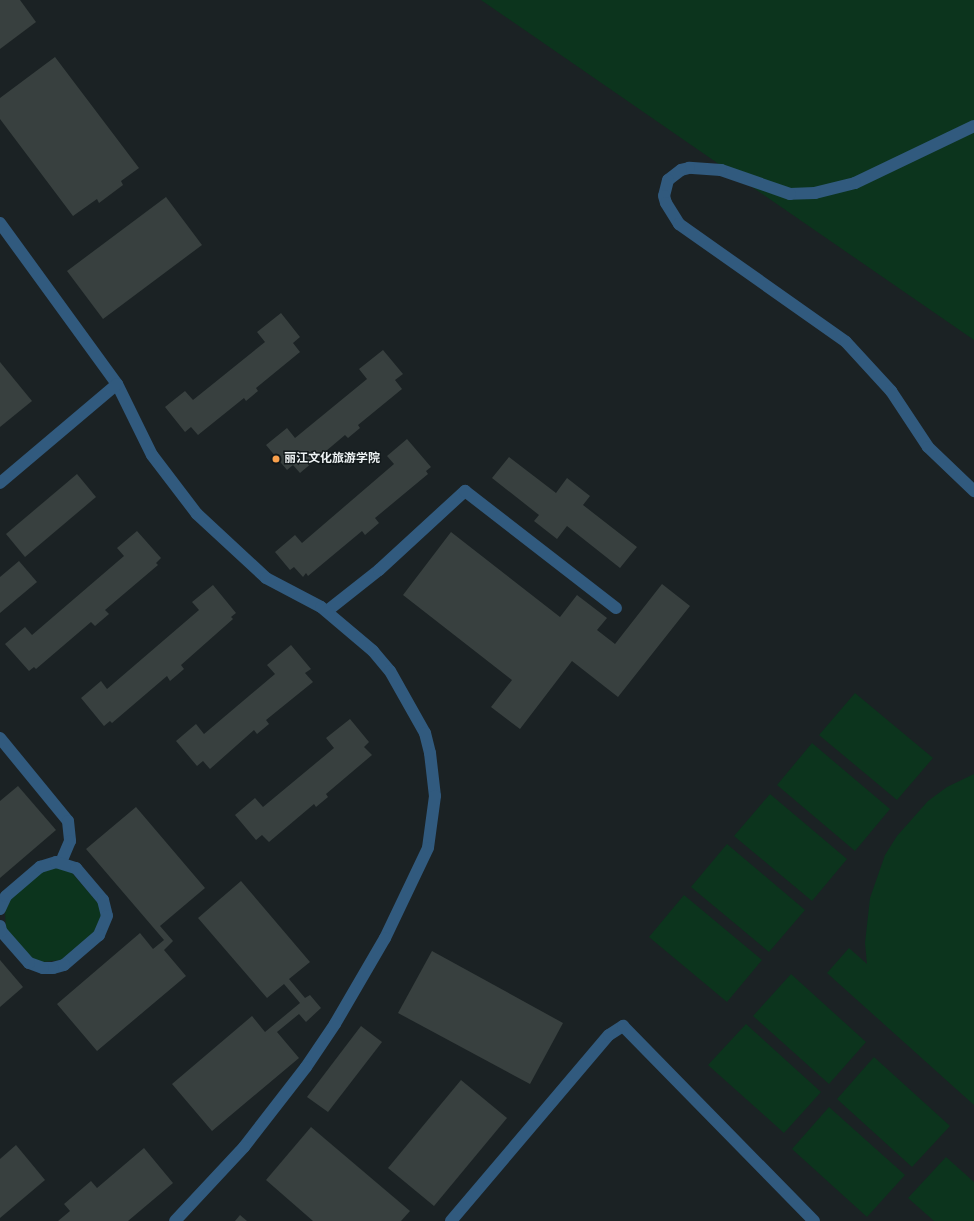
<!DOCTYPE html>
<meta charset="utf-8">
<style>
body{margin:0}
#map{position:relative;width:974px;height:1221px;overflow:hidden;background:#1b2224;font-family:Karla,"Noto Sans SC",sans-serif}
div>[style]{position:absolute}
.green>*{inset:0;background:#0c341d}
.building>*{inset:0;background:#38403f}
.lane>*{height:12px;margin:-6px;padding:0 6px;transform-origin:6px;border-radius:6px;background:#315a7e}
.street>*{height:12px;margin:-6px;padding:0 6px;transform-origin:6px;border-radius:6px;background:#315a7e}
.dots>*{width:11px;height:11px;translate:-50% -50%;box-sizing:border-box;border:2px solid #12191b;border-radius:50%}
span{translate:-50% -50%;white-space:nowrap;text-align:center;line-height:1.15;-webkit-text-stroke:3px #12191b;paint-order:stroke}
.poi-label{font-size:12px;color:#edf2f3;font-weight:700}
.left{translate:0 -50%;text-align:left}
</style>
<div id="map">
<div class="green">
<div style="clip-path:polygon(481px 0,974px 0,974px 340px)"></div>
<div style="clip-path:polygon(855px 693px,933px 758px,897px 800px,819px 735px)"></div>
<div style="clip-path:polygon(812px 743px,890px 809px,855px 851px,777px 785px)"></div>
<div style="clip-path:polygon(974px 774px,974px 1105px,827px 973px,849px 948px,867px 964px,865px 943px,870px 898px,885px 855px,897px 836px,928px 801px,947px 787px)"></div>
<div style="clip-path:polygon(770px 794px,847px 859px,812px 901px,734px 836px)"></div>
<div style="clip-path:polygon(727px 844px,805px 910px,769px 952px,691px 887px)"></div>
<div style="clip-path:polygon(56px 867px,72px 873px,98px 903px,101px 916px,94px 932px,61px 960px,43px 962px,32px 959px,6px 929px,5px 913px,10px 899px,43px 871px)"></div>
<div style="clip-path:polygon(684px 895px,762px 960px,727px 1002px,649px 937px)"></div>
<div style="clip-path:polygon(791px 974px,866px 1042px,829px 1084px,753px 1016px)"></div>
<div style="clip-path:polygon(746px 1024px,821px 1092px,784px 1133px,708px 1065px)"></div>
<div style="clip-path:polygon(874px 1057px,950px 1126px,912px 1167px,837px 1099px)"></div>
<div style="clip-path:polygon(829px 1107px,905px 1175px,867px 1217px,792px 1149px)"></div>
<div style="clip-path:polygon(946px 1157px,974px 1182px,974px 1221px,934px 1221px,908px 1198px)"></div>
</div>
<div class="building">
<div style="clip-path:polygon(0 0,20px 0,36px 22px,0 49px)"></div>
<div style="clip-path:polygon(55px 57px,139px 168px,121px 181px,123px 185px,99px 203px,97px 199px,73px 216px,0 119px,0 98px)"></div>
<div style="clip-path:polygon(166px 197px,202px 245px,103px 319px,67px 271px)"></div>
<div style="clip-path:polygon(281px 313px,300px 337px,293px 343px,300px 352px,256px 388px,258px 391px,246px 401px,244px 398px,198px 435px,191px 427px,185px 432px,165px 407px,185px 391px,193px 400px,265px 342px,257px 332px)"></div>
<div style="clip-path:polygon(383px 350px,403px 374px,395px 380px,402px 389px,358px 425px,360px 428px,348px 438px,345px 435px,300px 473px,293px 465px,287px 470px,266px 445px,287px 428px,295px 438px,367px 379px,359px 369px)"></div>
<div style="clip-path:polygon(0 362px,32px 401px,0 427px)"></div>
<div style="clip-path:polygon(407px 439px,431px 467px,426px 471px,428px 474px,375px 518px,379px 523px,365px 535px,362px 531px,308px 576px,306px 573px,303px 577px,294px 567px,290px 570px,275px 552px,295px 535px,302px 543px,394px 464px,387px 456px)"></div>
<div style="clip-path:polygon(509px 457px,556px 493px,567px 478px,590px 496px,583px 505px,637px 547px,620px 568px,567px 526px,557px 539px,534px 521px,539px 515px,492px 478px)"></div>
<div style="clip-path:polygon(77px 474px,96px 497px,25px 557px,6px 534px)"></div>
<div style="clip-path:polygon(137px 531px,161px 558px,156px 563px,158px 565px,105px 610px,109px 614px,95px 626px,91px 622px,36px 669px,34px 667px,29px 671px,5px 644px,25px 627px,32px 635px,124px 556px,117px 548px)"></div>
<div style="clip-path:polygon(451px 532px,560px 617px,577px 595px,607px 618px,597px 630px,615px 644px,662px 584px,690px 606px,618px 697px,572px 661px,520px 729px,491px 707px,512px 680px,403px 595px)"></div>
<div style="clip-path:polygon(19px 561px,37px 582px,0 613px,0 577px)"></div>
<div style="clip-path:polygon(213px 585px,236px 613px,231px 617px,233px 619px,181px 665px,184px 669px,170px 681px,167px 676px,112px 723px,110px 721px,104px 726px,81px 698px,101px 681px,107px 689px,199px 610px,192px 602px)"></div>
<div style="clip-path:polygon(291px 645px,311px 669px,305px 673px,313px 682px,266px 720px,269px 724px,257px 734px,254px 730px,210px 769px,203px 761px,197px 766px,176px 741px,196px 724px,204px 734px,275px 674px,267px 665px)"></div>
<div style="clip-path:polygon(350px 719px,369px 742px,364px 747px,372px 755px,326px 794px,328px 797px,316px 807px,314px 804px,269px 842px,262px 835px,256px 840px,235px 815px,255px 798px,263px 807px,334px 748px,326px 738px)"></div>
<div style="clip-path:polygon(18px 786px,56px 830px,0 878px,0 801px)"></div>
<div style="clip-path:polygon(136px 807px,205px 888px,160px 926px,173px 941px,164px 950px,186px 976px,97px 1051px,57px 1004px,140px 933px,153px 949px,164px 940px,86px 849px)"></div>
<div style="clip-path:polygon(241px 881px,310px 962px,289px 979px,305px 998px,310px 995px,321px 1008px,306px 1022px,299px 1014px,277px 1032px,299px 1058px,212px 1131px,172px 1084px,252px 1016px,265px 1032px,300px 1003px,284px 984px,267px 998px,198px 918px)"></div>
<div style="clip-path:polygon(432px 951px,563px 1023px,530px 1084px,398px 1013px)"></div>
<div style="clip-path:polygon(0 960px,23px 987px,0 1007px)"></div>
<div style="clip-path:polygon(361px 1026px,382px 1042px,328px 1112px,307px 1097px)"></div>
<div style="clip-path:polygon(461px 1080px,507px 1118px,434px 1206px,388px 1168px)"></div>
<div style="clip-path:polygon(311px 1127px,410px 1211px,401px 1221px,313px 1221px,266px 1180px)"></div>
<div style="clip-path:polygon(16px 1145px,45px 1180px,0 1218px,0 1159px)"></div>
<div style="clip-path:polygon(144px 1148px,173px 1183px,128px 1221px,58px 1221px,70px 1211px,64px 1204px,91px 1181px,97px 1188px)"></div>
<div style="clip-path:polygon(240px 1215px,247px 1221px,235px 1221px)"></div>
</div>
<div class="lane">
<div style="left:327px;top:611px;width:66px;rotate:-38.3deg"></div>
<div style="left:379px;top:570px;width:117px;rotate:-42.6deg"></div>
<div style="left:465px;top:491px;width:191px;rotate:37.8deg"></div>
<div style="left:0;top:738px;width:107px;rotate:50.7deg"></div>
<div style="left:68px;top:821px;width:20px;rotate:84deg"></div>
<div style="left:70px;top:841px;width:23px;rotate:113deg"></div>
<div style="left:0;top:909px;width:14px;rotate:-65deg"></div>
<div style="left:6px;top:896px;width:45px;rotate:-40.5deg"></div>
<div style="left:40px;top:867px;width:17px;rotate:-17deg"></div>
<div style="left:56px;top:862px;width:21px;rotate:17deg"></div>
<div style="left:76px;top:868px;width:42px;rotate:49.8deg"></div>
<div style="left:103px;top:900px;width:16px;rotate:76deg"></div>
<div style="left:107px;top:916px;width:21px;rotate:113deg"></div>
<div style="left:99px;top:935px;width:46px;rotate:139.4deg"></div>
<div style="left:64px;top:965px;width:11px;rotate:165deg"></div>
<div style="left:53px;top:968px;width:10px;rotate:180deg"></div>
<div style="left:43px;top:968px;width:15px;rotate:-160deg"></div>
<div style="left:29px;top:963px;width:43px;rotate:-131.2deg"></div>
<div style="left:1px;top:931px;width:5px;rotate:-101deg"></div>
</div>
<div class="street">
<div style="left:974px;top:126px;width:132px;rotate:154.4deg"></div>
<div style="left:855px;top:183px;width:41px;rotate:166deg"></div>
<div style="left:815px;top:193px;width:25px;rotate:178deg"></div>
<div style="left:790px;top:194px;width:73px;rotate:-160.8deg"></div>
<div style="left:721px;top:170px;width:32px;rotate:-176deg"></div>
<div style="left:689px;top:168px;width:8px;rotate:166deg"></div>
<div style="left:681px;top:170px;width:16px;rotate:142deg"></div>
<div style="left:668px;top:180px;width:16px;rotate:104deg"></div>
<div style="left:664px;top:196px;width:7px;rotate:74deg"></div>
<div style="left:666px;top:203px;width:25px;rotate:58deg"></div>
<div style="left:679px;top:224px;width:204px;rotate:35.2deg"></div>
<div style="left:846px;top:342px;width:67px;rotate:47.4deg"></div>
<div style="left:891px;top:391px;width:67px;rotate:56.5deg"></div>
<div style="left:928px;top:447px;width:64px;rotate:43.7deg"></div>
<div style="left:0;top:223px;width:199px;rotate:54deg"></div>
<div style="left:117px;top:384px;width:79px;rotate:63.8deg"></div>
<div style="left:152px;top:455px;width:74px;rotate:52.7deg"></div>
<div style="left:197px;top:514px;width:94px;rotate:42.8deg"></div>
<div style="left:266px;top:578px;width:62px;rotate:27.8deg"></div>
<div style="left:321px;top:607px;width:68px;rotate:40.2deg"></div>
<div style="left:373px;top:651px;width:26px;rotate:50deg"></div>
<div style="left:390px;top:671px;width:71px;rotate:60.6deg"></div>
<div style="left:425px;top:733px;width:21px;rotate:76deg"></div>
<div style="left:430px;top:753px;width:43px;rotate:83.4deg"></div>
<div style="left:435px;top:796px;width:52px;rotate:97.7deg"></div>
<div style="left:428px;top:848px;width:100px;rotate:115.5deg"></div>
<div style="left:385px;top:938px;width:99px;rotate:120.2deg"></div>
<div style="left:335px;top:1024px;width:52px;rotate:124deg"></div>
<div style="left:306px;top:1067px;width:101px;rotate:127.8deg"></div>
<div style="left:244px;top:1147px;width:101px;rotate:133deg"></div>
<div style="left:0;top:483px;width:153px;rotate:-40.2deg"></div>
<div style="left:451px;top:1221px;width:244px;rotate:-49.7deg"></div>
<div style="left:609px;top:1035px;width:17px;rotate:-33deg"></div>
<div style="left:623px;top:1026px;width:273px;rotate:45.6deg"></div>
</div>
<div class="dots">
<div style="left:276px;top:459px;background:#f9a04c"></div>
</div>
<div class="poi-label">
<span class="left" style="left:284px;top:459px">丽江文化旅游学院</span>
</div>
</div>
